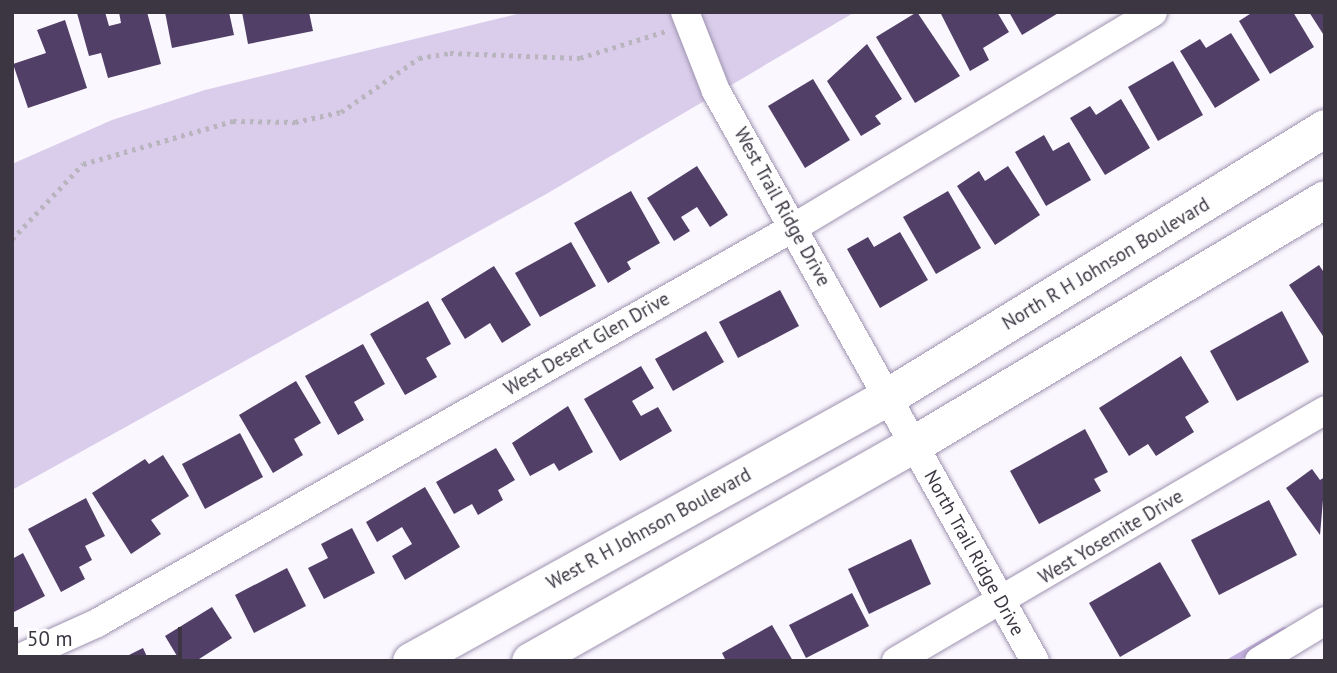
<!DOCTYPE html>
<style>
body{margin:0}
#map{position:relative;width:1337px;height:673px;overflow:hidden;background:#faf7fe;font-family:"PT Sans",sans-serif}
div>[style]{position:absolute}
.green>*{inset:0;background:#d9cdeb}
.stream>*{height:7px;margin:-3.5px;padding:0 3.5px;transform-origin:3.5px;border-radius:3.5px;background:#c4b0df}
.building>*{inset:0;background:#513f67}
.path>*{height:4.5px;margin-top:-2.25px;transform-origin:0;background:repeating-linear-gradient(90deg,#b9b5be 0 3.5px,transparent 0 8.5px)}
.roads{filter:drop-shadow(0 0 2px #9e92b0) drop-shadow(0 0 2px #9e92b0)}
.minor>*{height:28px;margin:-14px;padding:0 14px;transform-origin:14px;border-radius:14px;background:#fff}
.major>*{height:37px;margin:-18.5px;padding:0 18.5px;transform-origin:18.5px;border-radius:18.5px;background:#fff}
span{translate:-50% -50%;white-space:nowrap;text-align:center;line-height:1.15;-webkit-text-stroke:7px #fff;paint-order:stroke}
.street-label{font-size:19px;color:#3b3642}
.frame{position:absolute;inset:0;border:14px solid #3b3642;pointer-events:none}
.scale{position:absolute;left:14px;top:627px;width:168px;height:32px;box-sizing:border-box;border:4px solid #3b3642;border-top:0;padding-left:9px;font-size:21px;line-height:24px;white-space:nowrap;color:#3b3642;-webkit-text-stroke:5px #fff;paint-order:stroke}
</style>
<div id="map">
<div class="green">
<div style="clip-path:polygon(525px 12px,855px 12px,548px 193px,12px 490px,12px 164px,112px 120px,205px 90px)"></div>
</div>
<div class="stream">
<div style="left:1230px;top:661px;width:62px;rotate:-29.9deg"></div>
</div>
<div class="building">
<div style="clip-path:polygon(105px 12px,109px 26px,121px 23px,119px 12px,147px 12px,161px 64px,108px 78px,101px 53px,89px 56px,77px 13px)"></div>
<div style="clip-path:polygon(165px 12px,229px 12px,234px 35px,172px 48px)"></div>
<div style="clip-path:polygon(242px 12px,309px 12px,313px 31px,248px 44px)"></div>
<div style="clip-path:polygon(917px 12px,960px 76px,915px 103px,876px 37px)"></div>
<div style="clip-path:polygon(940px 12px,997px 12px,1009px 32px,983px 48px,989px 60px,970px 71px)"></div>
<div style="clip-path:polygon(1009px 12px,1060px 12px,1022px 35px)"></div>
<div style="clip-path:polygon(1253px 12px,1293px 12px,1314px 47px,1270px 74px,1239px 21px)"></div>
<div style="clip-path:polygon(1309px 12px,1325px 12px,1325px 37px)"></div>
<div style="clip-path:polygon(65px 20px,87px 88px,28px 108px,13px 64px,46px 53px,37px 30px)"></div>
<div style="clip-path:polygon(1231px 33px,1260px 80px,1215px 108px,1180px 51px,1200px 39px,1206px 48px)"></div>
<div style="clip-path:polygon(867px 44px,902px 99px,875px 116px,881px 124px,861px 136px,827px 81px)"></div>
<div style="clip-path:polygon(1173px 61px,1203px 115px,1158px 141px,1128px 87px)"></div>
<div style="clip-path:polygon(813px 79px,850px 140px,805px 168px,768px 106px)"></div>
<div style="clip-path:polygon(1121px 99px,1150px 148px,1105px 175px,1070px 118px,1090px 106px,1096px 115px)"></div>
<div style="clip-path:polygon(1044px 135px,1053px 151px,1069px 142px,1091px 180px,1046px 206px,1015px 152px)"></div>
<div style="clip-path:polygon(697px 166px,728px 215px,710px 227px,697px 207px,681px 217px,690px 231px,674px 241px,647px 198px)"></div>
<div style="clip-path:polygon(1008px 166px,1040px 215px,995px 245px,957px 186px,979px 171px,985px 181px)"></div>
<div style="clip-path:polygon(631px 191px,660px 243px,627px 262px,631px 269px,608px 283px,574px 223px)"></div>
<div style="clip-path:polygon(948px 191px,981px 248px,936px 274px,903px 217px)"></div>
<div style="clip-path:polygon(900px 232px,928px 280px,880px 308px,847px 249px,868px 237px,874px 247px)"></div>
<div style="clip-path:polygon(571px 242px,596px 286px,540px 317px,515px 273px)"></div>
<div style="clip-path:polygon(1319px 265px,1325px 274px,1325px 339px,1289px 285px)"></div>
<div style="clip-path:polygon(494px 266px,531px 325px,502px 343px,490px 323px,465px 339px,441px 299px)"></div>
<div style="clip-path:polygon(780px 290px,799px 326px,738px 358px,719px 322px)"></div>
<div style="clip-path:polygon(428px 301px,451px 344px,426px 358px,437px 377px,405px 395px,370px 334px)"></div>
<div style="clip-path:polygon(1282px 311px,1309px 362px,1237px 401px,1210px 351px)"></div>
<div style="clip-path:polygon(706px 331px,724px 362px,673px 391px,655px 359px)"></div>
<div style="clip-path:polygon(363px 344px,385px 384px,354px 402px,364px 420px,338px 435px,305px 376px)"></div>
<div style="clip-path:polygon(1181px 356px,1209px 402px,1185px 417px,1194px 432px,1156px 456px,1148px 444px,1129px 456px,1099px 408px)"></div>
<div style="clip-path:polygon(641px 366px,654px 388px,632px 401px,641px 416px,658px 407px,672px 431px,620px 461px,584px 399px)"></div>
<div style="clip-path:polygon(296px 381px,321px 423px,294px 439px,303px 455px,273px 473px,239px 415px)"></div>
<div style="clip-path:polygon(568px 406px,593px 452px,559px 471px,554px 463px,530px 476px,512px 443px)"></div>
<div style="clip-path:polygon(1085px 429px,1108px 472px,1094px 479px,1101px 491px,1039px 524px,1010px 471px)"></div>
<div style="clip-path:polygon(240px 433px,263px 477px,205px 509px,182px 464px)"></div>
<div style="clip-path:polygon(496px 448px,515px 480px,498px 490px,503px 500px,478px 515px,472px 504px,454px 514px,436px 482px)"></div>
<div style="clip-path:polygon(163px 455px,189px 496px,151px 520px,161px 534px,131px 554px,92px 493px,145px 459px,149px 464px)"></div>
<div style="clip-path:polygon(1312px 469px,1320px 480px,1325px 477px,1320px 535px,1286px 488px)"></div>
<div style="clip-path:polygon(425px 487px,460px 547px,405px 580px,392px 556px,412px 544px,402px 527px,377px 542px,366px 522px)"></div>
<div style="clip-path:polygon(86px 498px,105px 536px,85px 546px,92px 560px,79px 567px,85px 579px,61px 592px,28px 529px)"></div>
<div style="clip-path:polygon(1269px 500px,1297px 555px,1219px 595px,1191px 540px)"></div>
<div style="clip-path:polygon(352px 528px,375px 573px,324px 599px,308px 568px,328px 558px,321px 544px)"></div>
<div style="clip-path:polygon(911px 539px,931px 584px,869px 614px,848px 569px)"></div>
<div style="clip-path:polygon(23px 553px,45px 596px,12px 613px,12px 559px)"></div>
<div style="clip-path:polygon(1160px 562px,1191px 616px,1120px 657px,1089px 603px)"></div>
<div style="clip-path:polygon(287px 568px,306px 606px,254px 633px,235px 595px)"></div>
<div style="clip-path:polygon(852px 593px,869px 626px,806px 658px,789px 625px)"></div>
<div style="clip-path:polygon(212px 607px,232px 638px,196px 661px,180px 661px,165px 636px)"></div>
<div style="clip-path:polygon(772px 625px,793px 661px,726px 661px,722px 653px)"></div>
<div style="clip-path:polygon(143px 648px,149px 661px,117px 661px)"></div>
</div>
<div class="path">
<div style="left:12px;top:239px;width:103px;rotate:-46.6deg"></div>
<div style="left:83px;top:164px;width:156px;rotate:-16deg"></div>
<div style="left:233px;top:121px;width:62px;rotate:0.9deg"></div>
<div style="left:295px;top:122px;width:47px;rotate:-12.3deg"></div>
<div style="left:341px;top:112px;width:95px;rotate:-34.7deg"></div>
<div style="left:419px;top:58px;width:31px;rotate:-9deg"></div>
<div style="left:450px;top:53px;width:130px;rotate:2.2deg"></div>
<div style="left:580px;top:58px;width:90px;rotate:-17.4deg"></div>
</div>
<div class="roads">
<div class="minor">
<div style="left:685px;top:12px;width:85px;rotate:68.6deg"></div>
<div style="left:716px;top:91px;width:653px;rotate:60.77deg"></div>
<div style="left:13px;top:661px;width:92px;rotate:-24.3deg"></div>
<div style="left:97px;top:623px;width:804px;rotate:-29.59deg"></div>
<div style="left:796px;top:226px;width:416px;rotate:-30.9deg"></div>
<div style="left:896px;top:661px;width:497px;rotate:-30.3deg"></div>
<div style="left:1259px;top:661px;width:77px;rotate:-31.2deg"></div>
</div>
<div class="major">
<div style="left:411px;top:661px;width:544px;rotate:-29.01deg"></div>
<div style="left:887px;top:397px;width:514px;rotate:-31.56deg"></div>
<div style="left:530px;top:661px;width:441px;rotate:-29.5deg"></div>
<div style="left:914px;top:444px;width:478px;rotate:-30.8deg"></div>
</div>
</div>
<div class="street-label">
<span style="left:782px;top:207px;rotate:61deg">West Trail Ridge Drive</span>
<span style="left:1106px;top:264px;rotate:-31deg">North R H Johnson Boulevard</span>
<span style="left:587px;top:344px;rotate:-30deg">West Desert Glen Drive</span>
<span style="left:649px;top:529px;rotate:-29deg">West R H Johnson Boulevard</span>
<span style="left:1111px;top:537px;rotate:-31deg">West Yosemite Drive</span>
<span style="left:974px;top:553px;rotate:61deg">North Trail Ridge Drive</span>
</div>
<div class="frame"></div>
<div class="scale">50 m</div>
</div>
